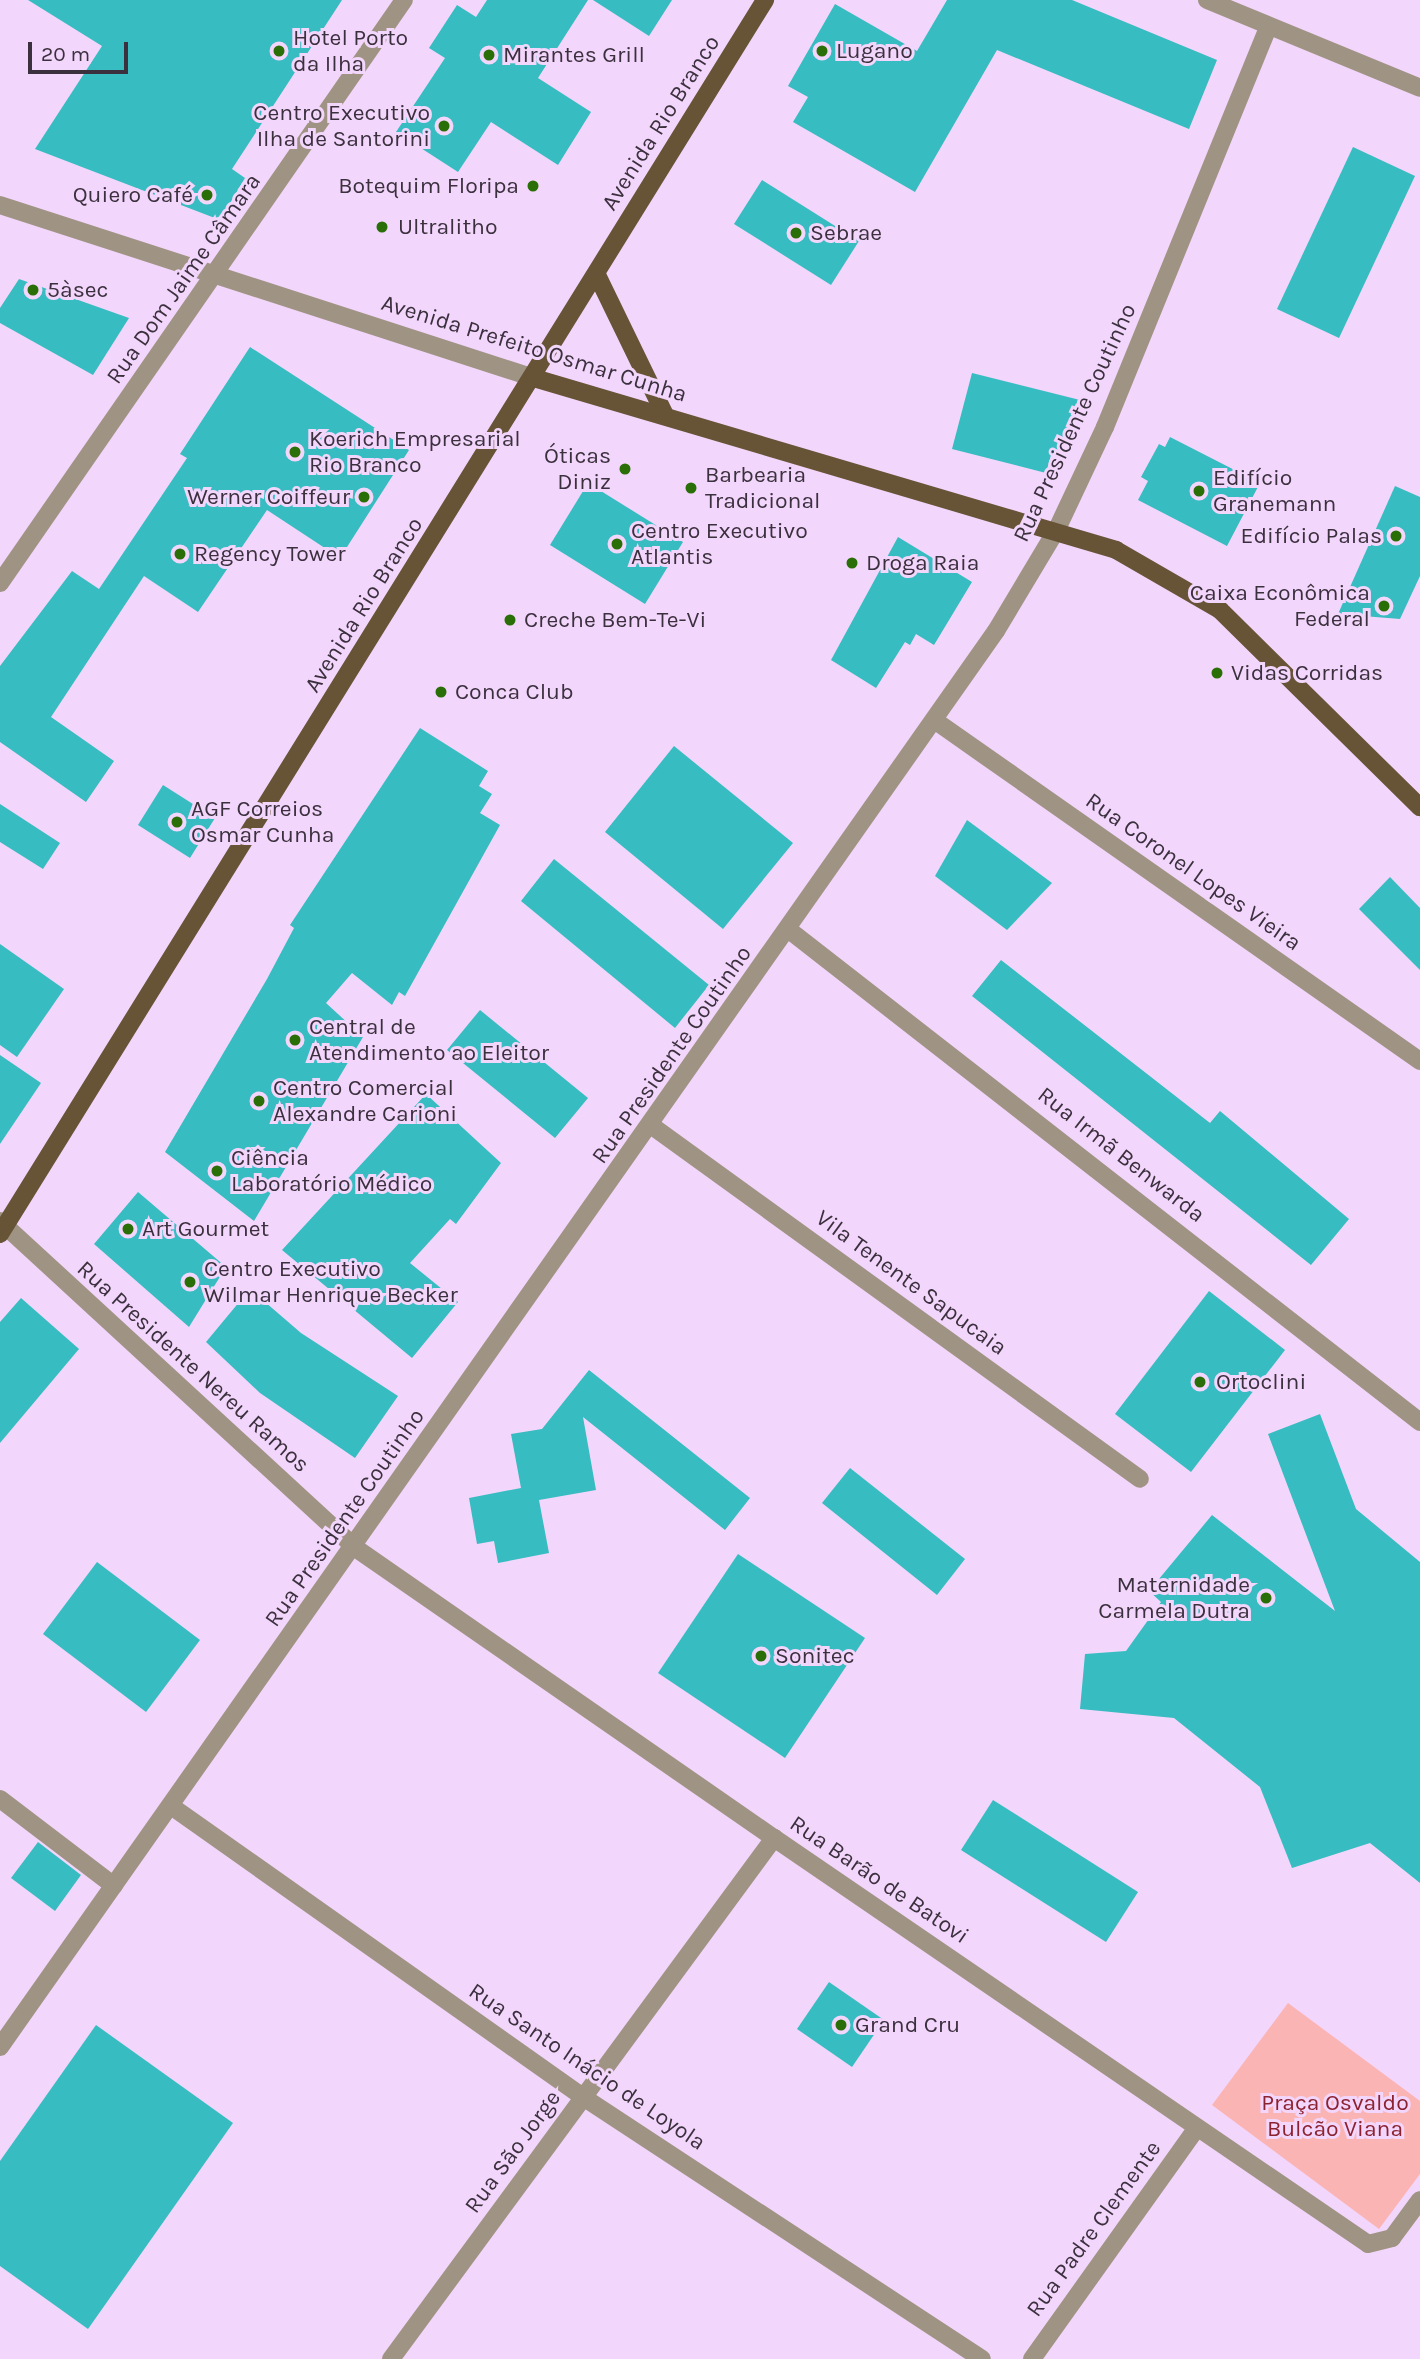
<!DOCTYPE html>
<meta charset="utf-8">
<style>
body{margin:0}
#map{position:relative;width:1420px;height:2359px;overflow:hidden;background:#f3d6fb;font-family:Karla,sans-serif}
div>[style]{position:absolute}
.green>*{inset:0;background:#fbb4b4}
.building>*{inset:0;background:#37bcc1}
.minor>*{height:18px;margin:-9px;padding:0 9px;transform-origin:9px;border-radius:9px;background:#9f9484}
.major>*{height:18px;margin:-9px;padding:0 9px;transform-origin:9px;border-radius:9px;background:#675437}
.dots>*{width:19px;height:19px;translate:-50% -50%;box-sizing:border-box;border:4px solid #f3d6fb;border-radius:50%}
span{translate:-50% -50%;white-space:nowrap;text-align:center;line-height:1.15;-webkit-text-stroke:6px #f3d6fb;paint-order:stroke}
.poi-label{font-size:23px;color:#3b303e}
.left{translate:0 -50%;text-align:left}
.right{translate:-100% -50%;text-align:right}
.street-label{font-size:23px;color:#3b303e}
.park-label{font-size:23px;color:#8c2230}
.scale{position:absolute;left:28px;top:42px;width:100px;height:32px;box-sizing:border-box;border:4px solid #3b303e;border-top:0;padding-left:9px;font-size:21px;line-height:24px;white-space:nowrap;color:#3b303e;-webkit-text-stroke:5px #f3d6fb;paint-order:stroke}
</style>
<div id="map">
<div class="green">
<div style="clip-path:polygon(1288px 2003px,1420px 2101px,1420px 2174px,1379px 2229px,1212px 2105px)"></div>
</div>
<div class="building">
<div style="clip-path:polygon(28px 0,342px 0,232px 169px,245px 178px,220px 220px,35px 149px,102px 46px)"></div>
<div style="clip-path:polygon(487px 0,588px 0,538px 78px,591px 112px,558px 165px,491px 122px,458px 172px,396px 132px,445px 58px,429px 48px,457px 5px,476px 17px)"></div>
<div style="clip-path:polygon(593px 0,672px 0,649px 36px)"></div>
<div style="clip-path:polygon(947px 0,1072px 0,1217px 60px,1189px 129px,997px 50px,915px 192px,793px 122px,808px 97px,788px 86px,835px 4px,917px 51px)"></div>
<div style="clip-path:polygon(1353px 147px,1415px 176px,1339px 338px,1277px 309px)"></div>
<div style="clip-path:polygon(762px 180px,859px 241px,831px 285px,734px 224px)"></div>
<div style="clip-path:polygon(19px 279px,129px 318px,93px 375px,0 323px,0 308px)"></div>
<div style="clip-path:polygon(250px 347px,409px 450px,340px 558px,267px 510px,198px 612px,144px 576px,51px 717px,114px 761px,86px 802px,0 742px,0 666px,72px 571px,99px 589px,187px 458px,180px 454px)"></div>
<div style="clip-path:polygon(972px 373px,1084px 401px,1077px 429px,1069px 427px,1063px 451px,1051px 455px,1046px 473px,952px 449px)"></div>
<div style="clip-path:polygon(1170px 437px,1260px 483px,1227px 546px,1138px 500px,1148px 481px,1141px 477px,1159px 444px,1165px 447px)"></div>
<div style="clip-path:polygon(588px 483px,683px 542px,645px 604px,550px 545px)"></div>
<div style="clip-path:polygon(1395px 486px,1420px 497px,1420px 576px,1400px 619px,1338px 614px)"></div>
<div style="clip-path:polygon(898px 537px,972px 582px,934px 645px,916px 634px,910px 645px,905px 642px,876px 688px,831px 660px)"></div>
<div style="clip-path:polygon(420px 728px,488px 771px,479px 786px,492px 794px,480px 813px,500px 825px,405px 996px,399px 992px,392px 1005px,352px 973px,326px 1003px,363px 1037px,254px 1221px,165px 1152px,267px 979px,294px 928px,290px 925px)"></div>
<div style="clip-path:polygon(674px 746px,793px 843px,723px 929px,605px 832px)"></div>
<div style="clip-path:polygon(163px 785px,215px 818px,190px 858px,138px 825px)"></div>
<div style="clip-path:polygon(0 804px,60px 843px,43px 869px,0 842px)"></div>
<div style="clip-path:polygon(967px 820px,1052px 883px,1007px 930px,935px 876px)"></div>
<div style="clip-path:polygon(554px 859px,709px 985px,675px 1028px,521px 901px)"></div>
<div style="clip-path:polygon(1390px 877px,1420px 908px,1420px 970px,1359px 909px)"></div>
<div style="clip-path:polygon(0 944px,64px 989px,17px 1057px,0 1045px)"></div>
<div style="clip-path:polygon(1001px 960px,1210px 1123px,1220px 1111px,1349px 1219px,1311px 1265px,972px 996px)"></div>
<div style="clip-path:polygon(480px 1010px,588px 1098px,555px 1138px,447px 1050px)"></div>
<div style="clip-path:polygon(0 1055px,41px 1083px,0 1144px)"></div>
<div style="clip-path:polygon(426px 1094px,501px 1163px,456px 1224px,450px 1219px,410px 1263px,458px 1302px,412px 1358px,282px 1250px)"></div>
<div style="clip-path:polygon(138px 1192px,226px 1267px,189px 1327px,94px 1244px)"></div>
<div style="clip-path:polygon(250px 1289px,301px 1333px,398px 1396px,355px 1458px,260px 1393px,206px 1342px)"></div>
<div style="clip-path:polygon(1209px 1291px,1285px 1350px,1191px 1472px,1115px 1414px)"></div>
<div style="clip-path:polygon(21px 1298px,79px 1349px,0 1443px,0 1322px)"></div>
<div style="clip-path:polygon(589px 1370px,750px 1498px,725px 1530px,583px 1417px,596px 1490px,539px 1500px,549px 1553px,498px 1563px,494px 1541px,477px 1544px,469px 1498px,521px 1488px,511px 1434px,542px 1429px)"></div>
<div style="clip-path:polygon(1320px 1414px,1356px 1509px,1420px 1562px,1420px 1883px,1370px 1843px,1292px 1868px,1260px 1787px,1174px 1718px,1080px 1709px,1085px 1654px,1126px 1651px,1161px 1602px,1149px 1591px,1212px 1515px,1335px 1611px,1268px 1434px)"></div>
<div style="clip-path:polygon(850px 1468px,965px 1559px,937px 1595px,822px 1503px)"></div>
<div style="clip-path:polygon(738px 1554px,865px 1638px,785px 1758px,658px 1673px)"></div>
<div style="clip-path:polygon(97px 1562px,200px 1640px,146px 1712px,43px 1634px)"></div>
<div style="clip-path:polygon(993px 1800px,1138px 1892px,1106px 1942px,961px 1850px)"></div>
<div style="clip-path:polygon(38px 1842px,81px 1875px,55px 1911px,11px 1878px)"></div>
<div style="clip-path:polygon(829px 1982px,884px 2020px,852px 2067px,797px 2029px)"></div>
<div style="clip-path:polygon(96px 2025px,233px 2123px,88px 2329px,0 2266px,0 2161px)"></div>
</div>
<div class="minor">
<div style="left:1207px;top:0;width:230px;rotate:22.4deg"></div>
<div style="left:0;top:205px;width:561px;rotate:17.95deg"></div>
<div style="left:0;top:583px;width:709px;rotate:-55.28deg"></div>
<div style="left:937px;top:722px;width:590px;rotate:35.06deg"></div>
<div style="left:789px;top:930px;width:800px;rotate:37.94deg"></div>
<div style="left:652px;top:1126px;width:602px;rotate:35.88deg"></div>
<div style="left:0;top:1221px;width:481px;rotate:42.6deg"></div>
<div style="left:354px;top:1547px;width:511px;rotate:34.72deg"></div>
<div style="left:774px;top:1838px;width:719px;rotate:34.35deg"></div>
<div style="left:1368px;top:2244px;width:25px;rotate:-14deg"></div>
<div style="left:1392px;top:2238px;width:47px;rotate:-53.6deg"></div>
<div style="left:0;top:1799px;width:143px;rotate:37.3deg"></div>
<div style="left:171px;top:1806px;width:504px;rotate:35.23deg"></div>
<div style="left:583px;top:2097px;width:477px;rotate:33.3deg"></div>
<div style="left:0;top:2047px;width:1731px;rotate:-54.88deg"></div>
<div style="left:996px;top:631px;width:119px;rotate:-59.1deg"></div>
<div style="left:1057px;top:529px;width:113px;rotate:-64.8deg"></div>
<div style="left:1105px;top:427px;width:433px;rotate:-67.8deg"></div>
<div style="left:391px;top:2359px;width:647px;rotate:-53.68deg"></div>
<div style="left:1032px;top:2359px;width:284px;rotate:-54.5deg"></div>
</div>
<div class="major">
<div style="left:597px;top:275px;width:156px;rotate:64.1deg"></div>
<div style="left:534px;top:378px;width:607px;rotate:16.46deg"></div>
<div style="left:1116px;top:550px;width:120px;rotate:30deg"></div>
<div style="left:1220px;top:610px;width:281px;rotate:44.6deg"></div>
<div style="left:0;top:1234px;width:1452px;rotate:-58.2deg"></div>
</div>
<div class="dots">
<div style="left:279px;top:51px;background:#2a6e07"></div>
<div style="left:822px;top:51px;background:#2a6e07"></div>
<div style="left:489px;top:55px;background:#2a6e07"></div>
<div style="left:444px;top:126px;background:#2a6e07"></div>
<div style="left:533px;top:186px;background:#2a6e07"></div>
<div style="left:207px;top:195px;background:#2a6e07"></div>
<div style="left:382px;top:227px;background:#2a6e07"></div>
<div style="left:796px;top:233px;background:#2a6e07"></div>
<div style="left:33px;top:290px;background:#2a6e07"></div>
<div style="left:295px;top:452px;background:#2a6e07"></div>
<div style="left:625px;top:469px;background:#2a6e07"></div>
<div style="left:691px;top:488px;background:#2a6e07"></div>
<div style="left:1199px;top:491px;background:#2a6e07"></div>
<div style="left:364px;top:497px;background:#2a6e07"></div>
<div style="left:1396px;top:536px;background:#2a6e07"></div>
<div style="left:617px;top:544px;background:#2a6e07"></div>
<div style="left:180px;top:554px;background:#2a6e07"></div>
<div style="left:852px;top:563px;background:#2a6e07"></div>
<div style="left:1384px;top:606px;background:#2a6e07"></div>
<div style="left:510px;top:620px;background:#2a6e07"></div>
<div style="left:1217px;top:673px;background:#2a6e07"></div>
<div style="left:441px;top:692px;background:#2a6e07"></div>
<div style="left:177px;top:822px;background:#2a6e07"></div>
<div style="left:295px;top:1040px;background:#2a6e07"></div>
<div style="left:259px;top:1101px;background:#2a6e07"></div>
<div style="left:217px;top:1171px;background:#2a6e07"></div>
<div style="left:128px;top:1229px;background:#2a6e07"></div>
<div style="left:190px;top:1282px;background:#2a6e07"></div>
<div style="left:1200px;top:1382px;background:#2a6e07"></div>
<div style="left:1266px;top:1598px;background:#2a6e07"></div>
<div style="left:761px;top:1656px;background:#2a6e07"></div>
<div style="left:841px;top:2025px;background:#2a6e07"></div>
</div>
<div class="poi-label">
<span class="left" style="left:293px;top:51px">Hotel Porto<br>da Ilha</span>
<span class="left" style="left:836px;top:51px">Lugano</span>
<span class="left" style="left:503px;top:55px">Mirantes Grill</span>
<span class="right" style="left:430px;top:126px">Centro Executivo<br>Ilha de Santorini</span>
<span class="right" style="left:519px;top:186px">Botequim Floripa</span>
<span class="right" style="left:193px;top:195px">Quiero Café</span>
<span class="left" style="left:398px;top:227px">Ultralitho</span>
<span class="left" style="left:810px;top:233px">Sebrae</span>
<span class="left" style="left:47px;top:290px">5àsec</span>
<span class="left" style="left:309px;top:452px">Koerich Empresarial<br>Rio Branco</span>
<span class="right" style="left:611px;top:469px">Óticas<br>Diniz</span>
<span class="left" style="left:705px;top:488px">Barbearia<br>Tradicional</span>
<span class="left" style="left:1213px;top:491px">Edifício<br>Granemann</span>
<span class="right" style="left:350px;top:497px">Werner Coiffeur</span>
<span class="left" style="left:631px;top:544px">Centro Executivo<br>Atlantis</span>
<span class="right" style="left:1382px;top:536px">Edifício Palas</span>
<span class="left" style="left:194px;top:554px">Regency Tower</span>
<span class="left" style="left:866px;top:563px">Droga Raia</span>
<span class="right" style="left:1370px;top:606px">Caixa Econômica<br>Federal</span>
<span class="left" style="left:524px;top:620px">Creche Bem-Te-Vi</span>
<span class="left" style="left:1231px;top:673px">Vidas Corridas</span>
<span class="left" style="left:455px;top:692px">Conca Club</span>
<span class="left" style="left:191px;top:822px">AGF Correios<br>Osmar Cunha</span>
<span class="left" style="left:309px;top:1040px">Central de<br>Atendimento ao Eleitor</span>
<span class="left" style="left:273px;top:1101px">Centro Comercial<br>Alexandre Carioni</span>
<span class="left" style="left:231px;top:1171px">Ciência<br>Laboratório Médico</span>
<span class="left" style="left:142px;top:1229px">Art Gourmet</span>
<span class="left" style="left:204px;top:1282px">Centro Executivo<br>Wilmar Henrique Becker</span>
<span class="left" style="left:1216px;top:1382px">Ortoclini</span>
<span class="right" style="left:1250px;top:1598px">Maternidade<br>Carmela Dutra</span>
<span class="left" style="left:775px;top:1656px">Sonitec</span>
<span class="left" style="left:855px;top:2025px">Grand Cru</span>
</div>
<div class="street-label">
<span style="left:661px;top:123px;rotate:-58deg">Avenida Rio Branco</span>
<span style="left:184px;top:279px;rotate:-55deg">Rua Dom Jaime Câmara</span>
<span style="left:534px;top:349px;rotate:17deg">Avenida Prefeito Osmar Cunha</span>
<span style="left:1075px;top:423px;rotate:-65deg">Rua Presidente Coutinho</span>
<span style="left:364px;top:605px;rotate:-58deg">Avenida Rio Branco</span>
<span style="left:1193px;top:872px;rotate:35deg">Rua Coronel Lopes Vieira</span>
<span style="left:672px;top:1055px;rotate:-55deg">Rua Presidente Coutinho</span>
<span style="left:1121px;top:1155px;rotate:38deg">Rua Irmã Benwarda</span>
<span style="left:911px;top:1283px;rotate:36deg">Vila Tenente Sapucaia</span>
<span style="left:193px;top:1367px;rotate:42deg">Rua Presidente Nereu Ramos</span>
<span style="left:345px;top:1518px;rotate:-55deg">Rua Presidente Coutinho</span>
<span style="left:879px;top:1880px;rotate:34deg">Rua Barão de Batovi</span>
<span style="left:587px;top:2067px;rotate:34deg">Rua Santo Inácio de Loyola</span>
<span style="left:513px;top:2152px;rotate:-54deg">Rua São Jorge</span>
<span style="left:1094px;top:2229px;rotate:-54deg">Rua Padre Clemente</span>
</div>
<div class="park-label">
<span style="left:1335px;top:2116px">Praça Osvaldo<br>Bulcão Viana</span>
</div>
<div class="scale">20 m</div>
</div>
